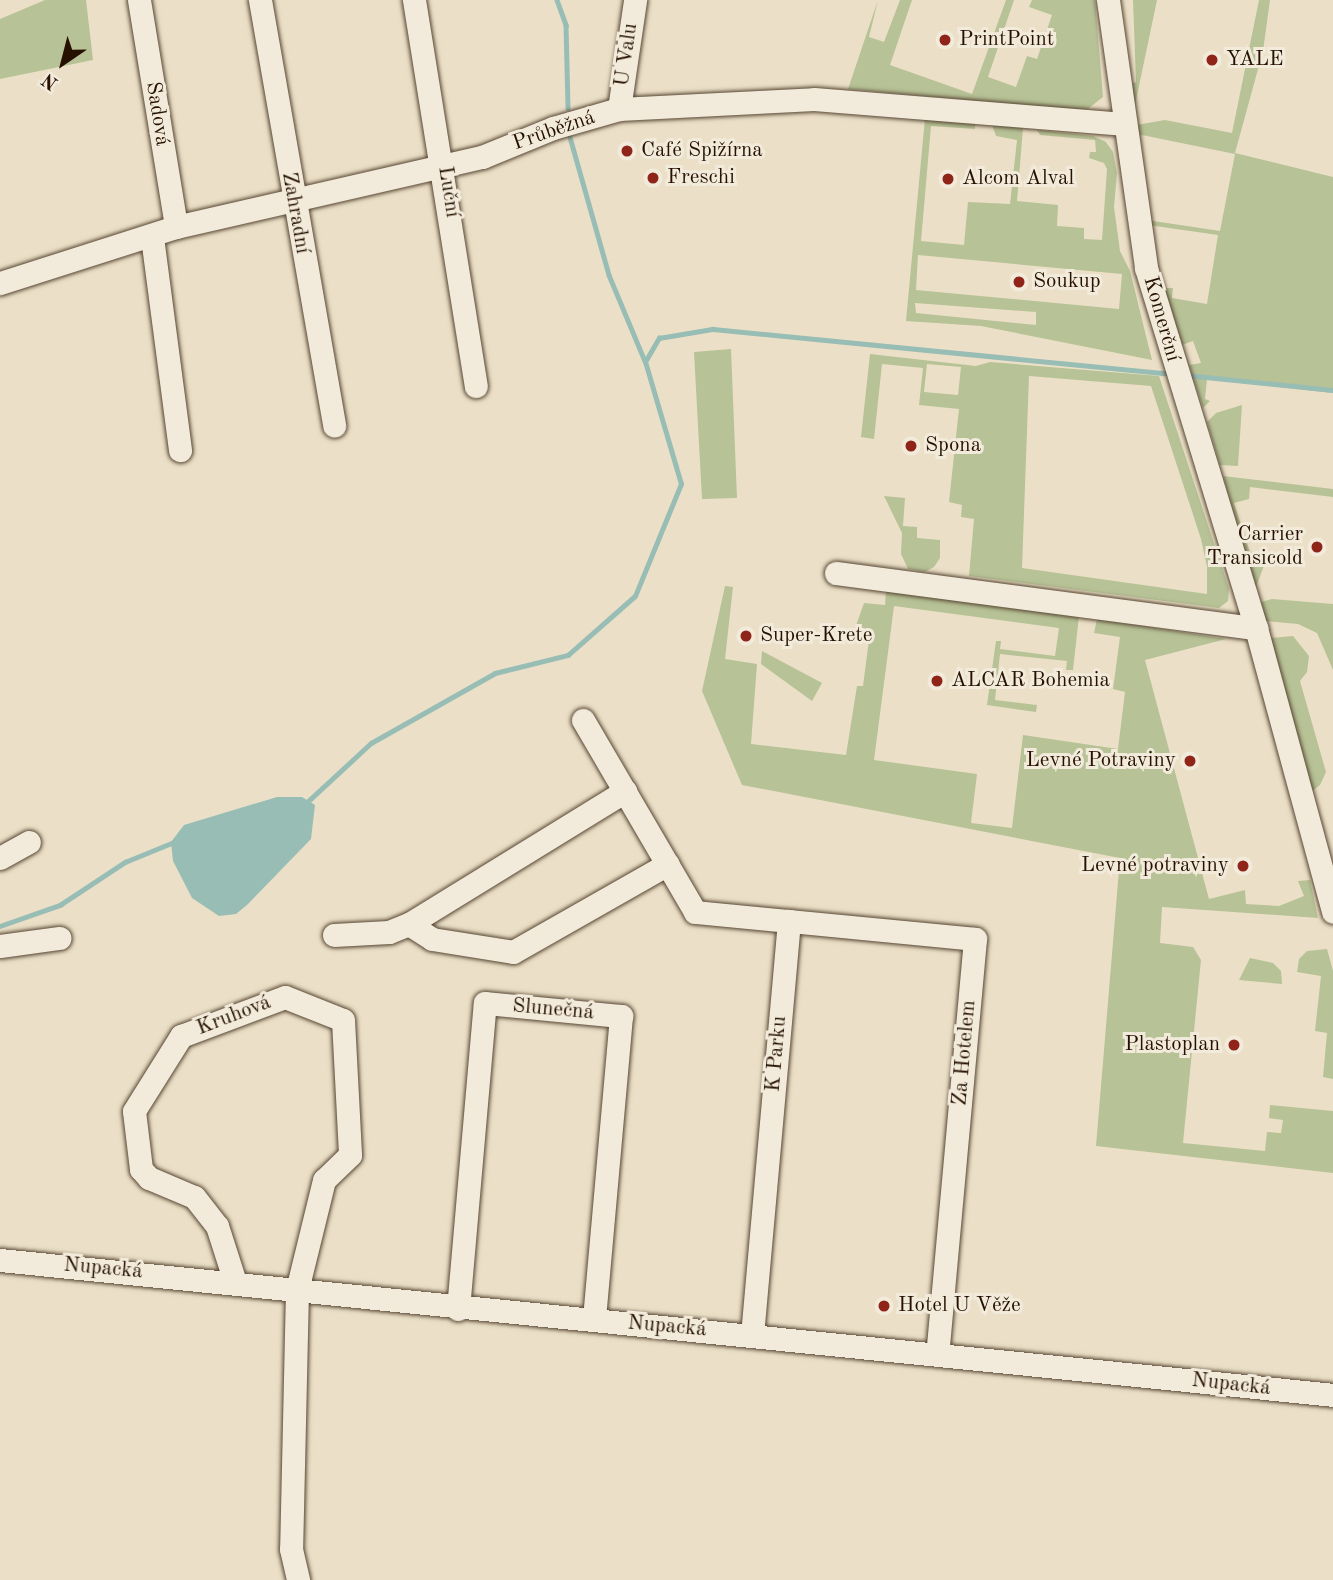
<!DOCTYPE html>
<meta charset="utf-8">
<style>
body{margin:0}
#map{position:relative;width:1333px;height:1580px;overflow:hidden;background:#ebe0c7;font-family:"Old Standard TT",serif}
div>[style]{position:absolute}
.green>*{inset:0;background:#b7c296}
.water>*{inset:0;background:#98bdb5}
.stream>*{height:4.5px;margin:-2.25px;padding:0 2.25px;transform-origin:2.25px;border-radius:2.25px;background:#98bdb5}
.roads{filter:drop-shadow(0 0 2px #574532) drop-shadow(0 0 2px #574532)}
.minor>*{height:23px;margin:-11.5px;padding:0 11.5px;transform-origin:11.5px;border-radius:11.5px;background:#f2ebdb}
.dots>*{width:19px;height:19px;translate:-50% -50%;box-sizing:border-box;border:4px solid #f2ebdb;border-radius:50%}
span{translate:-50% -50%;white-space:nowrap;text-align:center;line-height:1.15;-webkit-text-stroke:6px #f2ebdb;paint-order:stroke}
.poi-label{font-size:21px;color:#261100}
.left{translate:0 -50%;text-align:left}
.right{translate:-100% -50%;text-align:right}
.street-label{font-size:21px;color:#261100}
.north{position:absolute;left:28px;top:28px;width:70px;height:70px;-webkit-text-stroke:5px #f2ebdb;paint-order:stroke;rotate:215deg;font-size:19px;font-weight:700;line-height:28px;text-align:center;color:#261100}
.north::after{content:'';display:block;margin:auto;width:24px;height:32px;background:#261100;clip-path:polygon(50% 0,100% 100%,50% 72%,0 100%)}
</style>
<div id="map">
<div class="green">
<div style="clip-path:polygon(45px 0,86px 0,93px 60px,0 79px,0 19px)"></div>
<div style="clip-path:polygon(878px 0,869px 37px,884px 42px,900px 0,912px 0,890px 65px,972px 94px,1006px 0,1014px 0,988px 77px,1016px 87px,1027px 56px,1037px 59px,1052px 15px,1029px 7px,1032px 0,1095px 0,1103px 97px,1085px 111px,848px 89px)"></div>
<div style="clip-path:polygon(1133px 0,1157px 0,1134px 110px,1130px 84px,1136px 82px)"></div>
<div style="clip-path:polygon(1259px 0,1270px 0,1263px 51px,1235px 153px,1333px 177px,1333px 393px,1207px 379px,1205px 399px,1210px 401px,1203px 408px,1189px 365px,1201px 363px,1193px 341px,1182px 345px,1161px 288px,1173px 288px,1172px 298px,1207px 304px,1218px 235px,1148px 225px,1147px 220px,1220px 231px,1235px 154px,1137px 134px,1136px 125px,1165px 120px,1232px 133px)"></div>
<div style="clip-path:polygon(evenodd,925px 118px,975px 123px,975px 129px,931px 126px,921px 241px,964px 245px,968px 202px,1010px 204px,1017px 140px,996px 136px,992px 125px,1023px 128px,1017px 201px,1058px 205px,1057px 226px,1084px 228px,1084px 239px,1102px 240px,1107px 169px,1104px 163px,1089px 158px,1090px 152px,1096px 152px,1095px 140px,1040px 135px,1037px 130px,1093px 136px,1106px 142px,1113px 152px,1117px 173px,1114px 207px,1120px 251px,1130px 271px,1152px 360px,981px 326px,906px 321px,925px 118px,918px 255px,1122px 274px,1119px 309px,916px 290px,918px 255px,925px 118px,915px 303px,1036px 312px,1036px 325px,916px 313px,915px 303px)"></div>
<div style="clip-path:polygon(731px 349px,737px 498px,702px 499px,694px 352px)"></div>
<div style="clip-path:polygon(evenodd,870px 354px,976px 366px,990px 362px,1159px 376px,1229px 589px,1228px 601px,1219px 608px,969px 576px,974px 519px,961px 517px,962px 505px,949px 502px,959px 409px,919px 405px,923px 368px,882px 364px,874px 439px,861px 437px,870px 354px,927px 364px,961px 367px,958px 395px,924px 392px,927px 364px,870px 354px,1029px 376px,1151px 386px,1201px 539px,1207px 567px,1207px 594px,1022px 568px,1029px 376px)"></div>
<div style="clip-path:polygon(1242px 405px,1238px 466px,1220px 465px,1207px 422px,1216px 413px)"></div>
<div style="clip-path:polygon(1223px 476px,1333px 489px,1333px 497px,1250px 487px,1249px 499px,1234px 503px,1250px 552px,1263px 551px,1265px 563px,1256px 587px)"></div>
<div style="clip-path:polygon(884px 496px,905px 498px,903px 526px,917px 527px,917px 538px,940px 540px,940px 558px,934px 567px,925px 572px,908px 569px,901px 554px,902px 533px)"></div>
<div style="clip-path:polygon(725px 586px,733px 587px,725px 659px,757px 664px,751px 744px,846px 755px,857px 686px,863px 686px,870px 632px,854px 631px,864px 603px,885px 605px,886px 591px,1079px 616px,1073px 670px,1066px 670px,1067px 661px,1000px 654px,995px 700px,1037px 705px,1036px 712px,987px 705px,996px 641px,1001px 641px,1000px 649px,1055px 656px,1059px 628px,894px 606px,874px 760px,977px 774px,971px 823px,1012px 828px,1023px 735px,1118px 749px,1125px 692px,1113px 689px,1120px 637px,1094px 633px,1097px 619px,1226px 639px,1145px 660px,1209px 899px,1245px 890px,1246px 904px,1279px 906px,1304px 896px,1298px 881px,1310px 880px,1318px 918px,1162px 907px,1160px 943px,1193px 947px,1201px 960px,1183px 1143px,1265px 1151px,1267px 1132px,1281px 1133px,1283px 1120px,1269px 1118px,1270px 1105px,1333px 1111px,1333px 1173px,1096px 1146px,1120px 858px,742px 785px,702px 691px)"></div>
<div style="clip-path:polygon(1272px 599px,1333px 604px,1333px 670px,1317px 633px,1298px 624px,1266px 621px,1261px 602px)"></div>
<div style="clip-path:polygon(1293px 636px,1309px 656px,1307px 672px,1300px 681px,1326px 772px,1320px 785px,1310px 793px,1271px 638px)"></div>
<div style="clip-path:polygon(762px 651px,822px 683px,812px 701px,761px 664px)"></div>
<div style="clip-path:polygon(1327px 949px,1333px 971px,1333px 1079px,1323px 1077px,1327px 1033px,1315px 1031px,1321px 976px,1297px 972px,1299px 959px,1307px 951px)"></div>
<div style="clip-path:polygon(1250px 958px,1273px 963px,1281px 971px,1282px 984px,1239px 980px)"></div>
</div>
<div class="water">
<div style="clip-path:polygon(277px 797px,302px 797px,315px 805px,311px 839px,247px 905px,236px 914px,219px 916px,192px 898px,173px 861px,171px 842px,184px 825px)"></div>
</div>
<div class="stream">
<div style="left:557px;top:0;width:27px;rotate:70deg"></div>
<div style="left:566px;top:25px;width:83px;rotate:88.6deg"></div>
<div style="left:570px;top:137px;width:143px;rotate:74.2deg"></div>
<div style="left:609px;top:275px;width:93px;rotate:67.3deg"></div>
<div style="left:1186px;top:375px;width:148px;rotate:5.8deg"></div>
<div style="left:304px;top:805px;width:91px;rotate:-42.8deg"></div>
<div style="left:371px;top:743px;width:142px;rotate:-29.4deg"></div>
<div style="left:495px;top:673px;width:75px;rotate:-13.9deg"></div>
<div style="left:568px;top:655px;width:89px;rotate:-41.4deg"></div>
<div style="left:635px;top:596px;width:121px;rotate:-67.7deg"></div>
<div style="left:681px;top:484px;width:127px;rotate:-106.4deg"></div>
<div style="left:645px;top:362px;width:28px;rotate:-60deg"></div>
<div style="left:659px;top:338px;width:55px;rotate:-9.5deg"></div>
<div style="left:713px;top:329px;width:459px;rotate:5.6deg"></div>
<div style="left:0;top:926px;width:64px;rotate:-19.3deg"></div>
<div style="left:60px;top:905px;width:78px;rotate:-33.5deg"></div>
<div style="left:125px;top:862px;width:53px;rotate:-22.2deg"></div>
</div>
<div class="roads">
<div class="minor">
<div style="left:139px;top:0;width:230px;rotate:80.7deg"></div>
<div style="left:260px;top:0;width:432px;rotate:80.1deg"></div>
<div style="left:414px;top:0;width:391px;rotate:80.9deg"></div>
<div style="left:1108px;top:0;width:271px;rotate:81.9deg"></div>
<div style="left:1146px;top:268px;width:376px;rotate:73deg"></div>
<div style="left:1256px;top:628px;width:294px;rotate:74.8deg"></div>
<div style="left:619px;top:109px;width:110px;rotate:-81.6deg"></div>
<div style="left:152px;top:237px;width:215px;rotate:82.5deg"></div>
<div style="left:0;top:283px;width:185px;rotate:-17.7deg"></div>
<div style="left:176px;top:227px;width:314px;rotate:-12.9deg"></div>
<div style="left:482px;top:157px;width:77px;rotate:-22.2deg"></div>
<div style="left:553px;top:128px;width:69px;rotate:-16.1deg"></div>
<div style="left:619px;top:109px;width:195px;rotate:-2.9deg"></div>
<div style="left:814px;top:99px;width:312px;rotate:4.6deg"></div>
<div style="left:836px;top:573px;width:424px;rotate:7.5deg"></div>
<div style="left:583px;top:720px;width:222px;rotate:59.7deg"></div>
<div style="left:695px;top:912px;width:94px;rotate:5.5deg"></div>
<div style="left:789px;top:921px;width:416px;rotate:95.1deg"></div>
<div style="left:0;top:858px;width:33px;rotate:-29deg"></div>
<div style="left:789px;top:921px;width:187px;rotate:5.5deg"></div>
<div style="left:975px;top:939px;width:417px;rotate:95.2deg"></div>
<div style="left:409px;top:924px;width:27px;rotate:33deg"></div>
<div style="left:432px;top:939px;width:82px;rotate:9.1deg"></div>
<div style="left:513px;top:952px;width:178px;rotate:-29.6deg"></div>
<div style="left:334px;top:935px;width:55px;rotate:-3.1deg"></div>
<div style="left:389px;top:932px;width:22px;rotate:-22deg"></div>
<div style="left:409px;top:924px;width:254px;rotate:-31.6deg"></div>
<div style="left:0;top:946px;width:60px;rotate:-7.7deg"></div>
<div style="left:0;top:1260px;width:1340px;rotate:5.78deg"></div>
<div style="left:235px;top:1282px;width:59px;rotate:-107.8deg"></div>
<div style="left:217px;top:1226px;width:37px;rotate:-128deg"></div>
<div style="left:194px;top:1197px;width:49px;rotate:-157.1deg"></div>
<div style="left:149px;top:1178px;width:12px;rotate:-132deg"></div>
<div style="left:141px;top:1169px;width:58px;rotate:-96.9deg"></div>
<div style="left:134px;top:1111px;width:89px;rotate:-57.9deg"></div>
<div style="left:181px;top:1036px;width:111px;rotate:-20.6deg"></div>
<div style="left:285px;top:997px;width:62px;rotate:21.6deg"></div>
<div style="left:343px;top:1020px;width:135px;rotate:87deg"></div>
<div style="left:350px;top:1155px;width:36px;rotate:136deg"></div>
<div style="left:324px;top:1180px;width:113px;rotate:103.8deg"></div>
<div style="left:297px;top:1290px;width:259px;rotate:91.3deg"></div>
<div style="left:291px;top:1549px;width:32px;rotate:77deg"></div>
<div style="left:458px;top:1309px;width:307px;rotate:-85deg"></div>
<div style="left:485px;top:1003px;width:137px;rotate:5.5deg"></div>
<div style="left:621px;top:1016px;width:305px;rotate:95.1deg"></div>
</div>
</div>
<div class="dots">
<div style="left:945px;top:40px;background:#8f2418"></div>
<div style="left:1212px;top:60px;background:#8f2418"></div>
<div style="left:627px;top:151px;background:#8f2418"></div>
<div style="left:653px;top:178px;background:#8f2418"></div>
<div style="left:948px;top:179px;background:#8f2418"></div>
<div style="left:1019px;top:282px;background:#8f2418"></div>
<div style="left:911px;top:446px;background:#8f2418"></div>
<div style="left:1317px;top:547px;background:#8f2418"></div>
<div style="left:746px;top:636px;background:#8f2418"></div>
<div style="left:937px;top:681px;background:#8f2418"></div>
<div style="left:1190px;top:761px;background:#8f2418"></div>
<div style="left:1243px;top:866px;background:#8f2418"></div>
<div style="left:1234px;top:1045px;background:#8f2418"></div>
<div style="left:884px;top:1306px;background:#8f2418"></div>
</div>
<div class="poi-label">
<span class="left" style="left:959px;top:40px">PrintPoint</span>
<span class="left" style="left:1226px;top:60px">YALE</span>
<span class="left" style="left:641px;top:151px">Café Spižírna</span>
<span class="left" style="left:667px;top:178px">Freschi</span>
<span class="left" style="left:962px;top:179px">Alcom Alval</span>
<span class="left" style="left:1033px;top:282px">Soukup</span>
<span class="left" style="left:925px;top:446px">Spona</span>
<span class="right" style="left:1303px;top:547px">Carrier<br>Transicold</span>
<span class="left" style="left:760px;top:636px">Super-Krete</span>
<span class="left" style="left:951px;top:681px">ALCAR Bohemia</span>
<span class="right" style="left:1176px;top:761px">Levné Potraviny</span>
<span class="right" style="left:1229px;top:866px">Levné potraviny</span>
<span class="right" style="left:1220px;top:1045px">Plastoplan</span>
<span class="left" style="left:898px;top:1306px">Hotel U Věže</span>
</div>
<div class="street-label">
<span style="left:627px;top:55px;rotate:-82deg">U Valu</span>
<span style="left:157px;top:114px;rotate:81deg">Sadová</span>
<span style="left:554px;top:131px;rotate:-19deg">Průběžná</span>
<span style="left:448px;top:192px;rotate:81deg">Luční</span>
<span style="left:295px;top:213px;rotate:80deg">Zahradní</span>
<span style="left:1161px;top:319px;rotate:74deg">Komerční</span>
<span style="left:553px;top:1010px;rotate:5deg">Slunečná</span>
<span style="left:234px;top:1016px;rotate:-21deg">Kruhová</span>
<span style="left:965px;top:1053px;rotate:-85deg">Za Hotelem</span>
<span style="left:777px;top:1054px;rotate:-85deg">K Parku</span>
<span style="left:103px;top:1269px;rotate:5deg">Nupacká</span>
<span style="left:667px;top:1327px;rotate:5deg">Nupacká</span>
<span style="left:1231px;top:1385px;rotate:6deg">Nupacká</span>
</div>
<div class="north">N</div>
</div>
